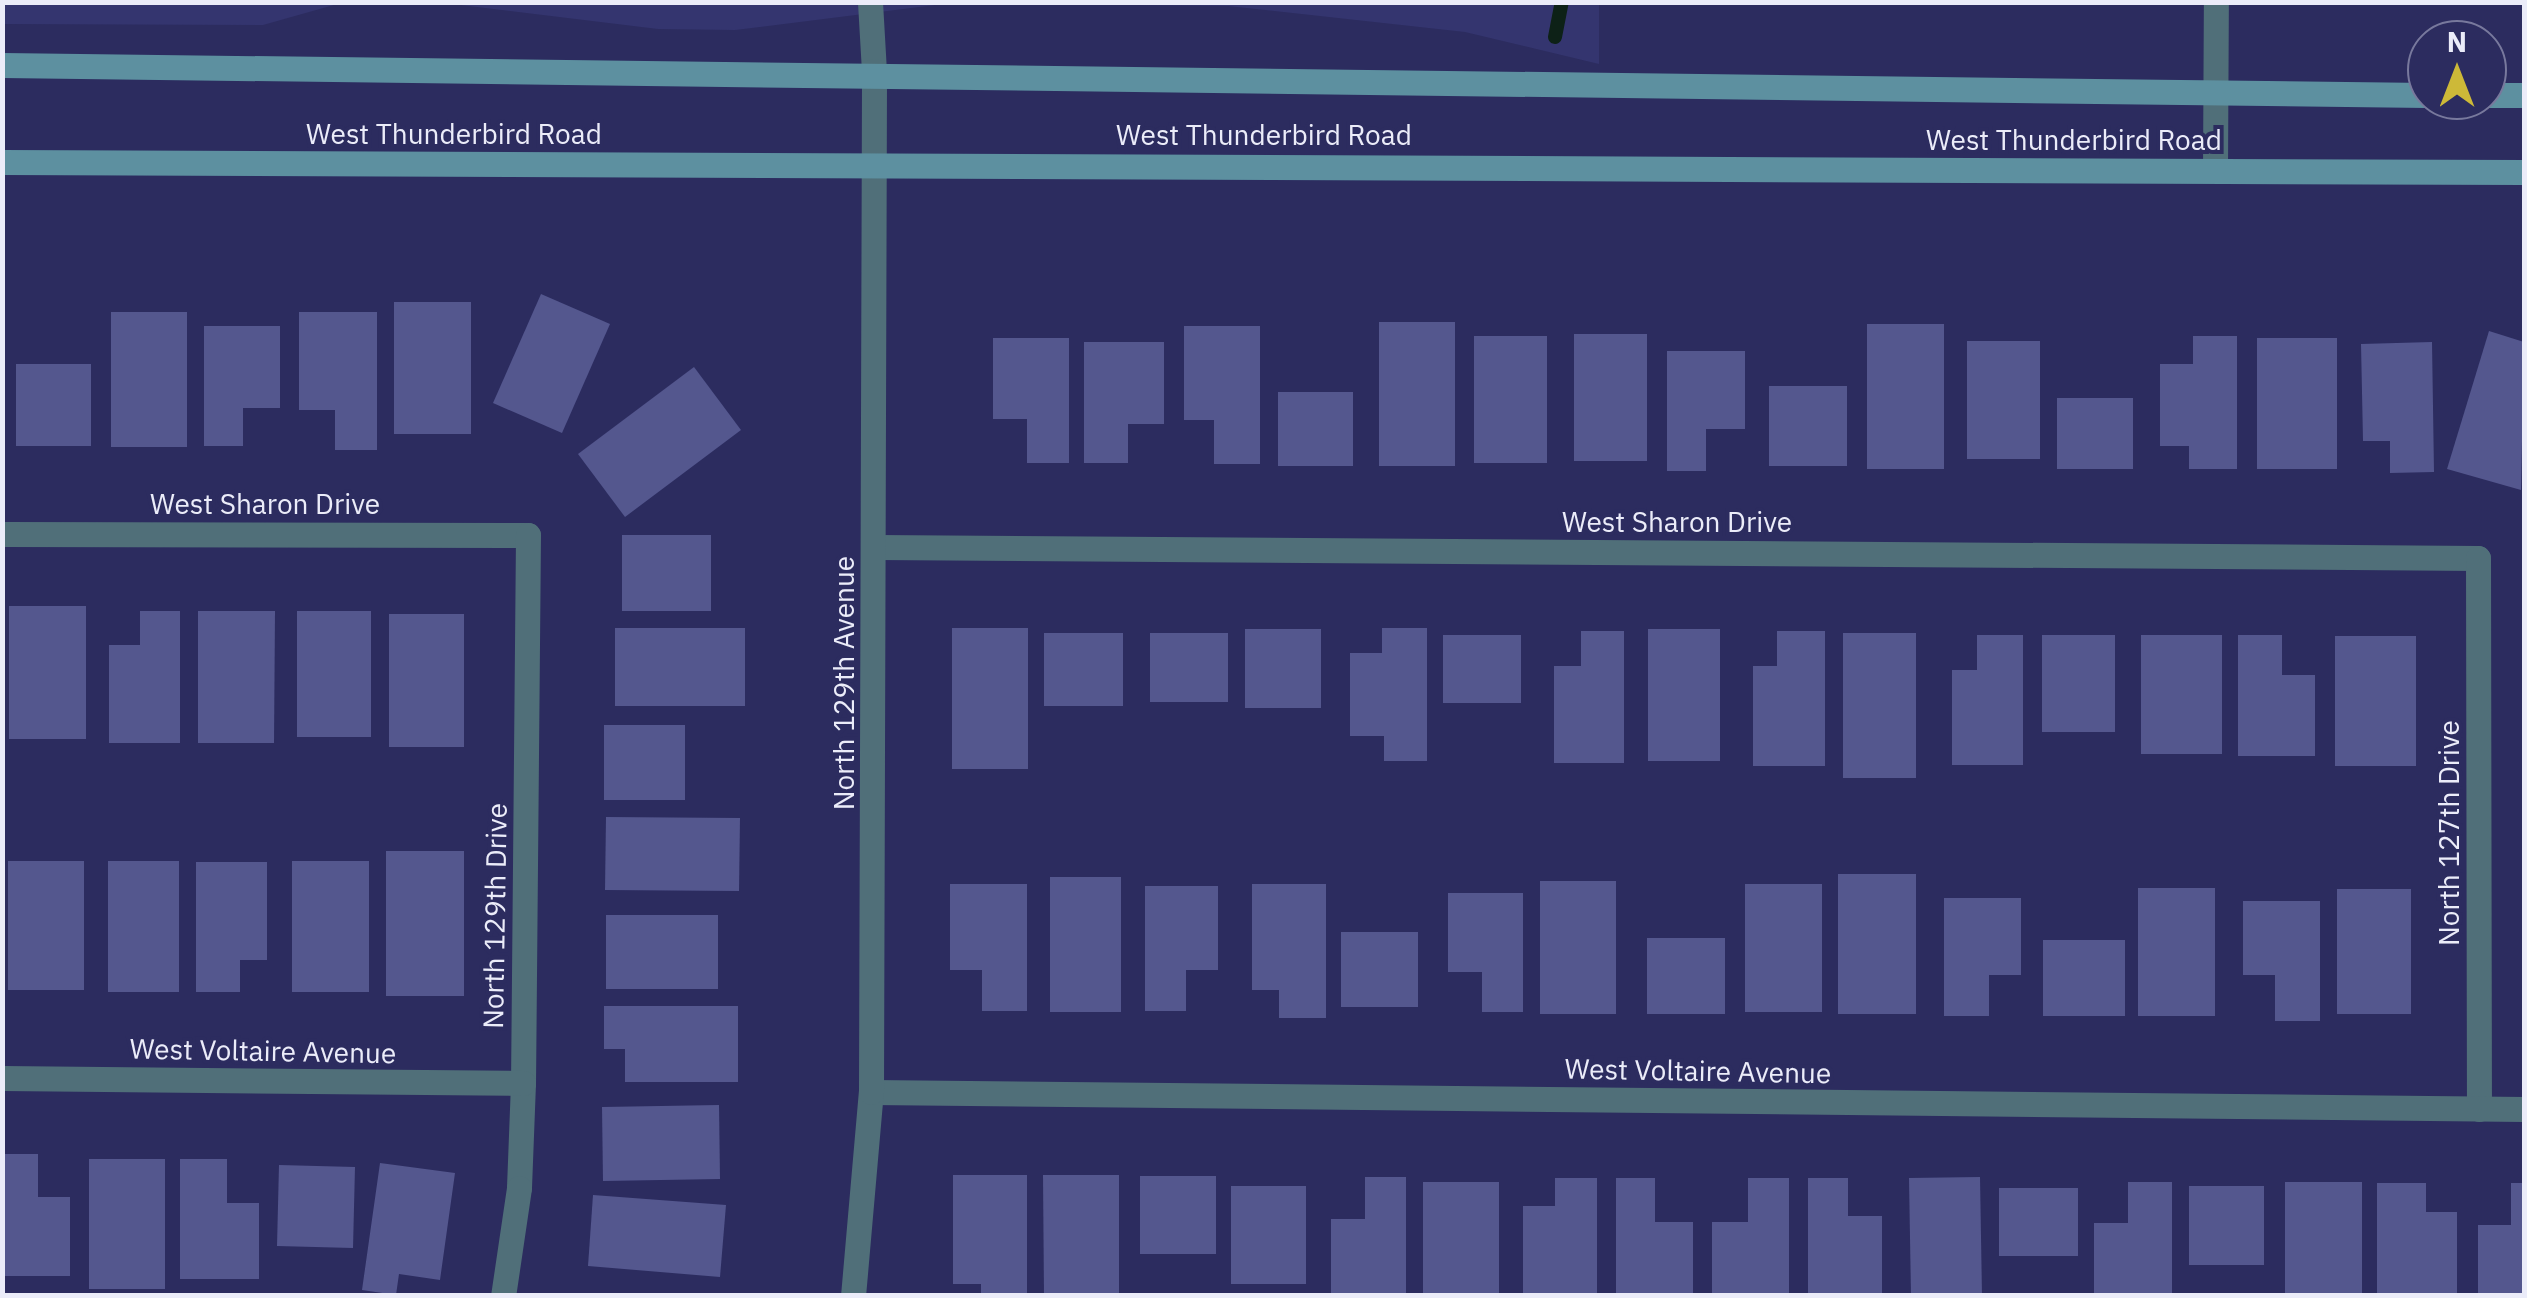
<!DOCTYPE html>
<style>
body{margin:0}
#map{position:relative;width:2527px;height:1298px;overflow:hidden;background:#2c2c5f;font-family:"IBM Plex Sans",sans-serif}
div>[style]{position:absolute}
.built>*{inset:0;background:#34356f}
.stream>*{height:14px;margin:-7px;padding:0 7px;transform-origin:7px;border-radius:7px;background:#0d2117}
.building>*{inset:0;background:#54578e}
.lane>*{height:25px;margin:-12.5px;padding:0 12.5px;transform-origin:12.5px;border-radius:12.5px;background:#506f79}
.street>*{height:25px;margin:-12.5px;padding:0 12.5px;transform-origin:12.5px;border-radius:12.5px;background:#506f79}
.secondary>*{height:25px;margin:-12.5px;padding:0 12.5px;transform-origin:12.5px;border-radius:12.5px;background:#5d90a0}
span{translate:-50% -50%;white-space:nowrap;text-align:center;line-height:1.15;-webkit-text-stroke:8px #2c2c5f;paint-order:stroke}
.street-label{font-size:28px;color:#ebecf9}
.frame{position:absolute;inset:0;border:5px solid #ebecf9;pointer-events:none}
.north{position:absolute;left:2407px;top:20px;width:100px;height:100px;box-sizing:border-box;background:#2c2c5f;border:2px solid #78799d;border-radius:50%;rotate:0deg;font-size:28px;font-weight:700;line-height:40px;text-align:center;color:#ebecf9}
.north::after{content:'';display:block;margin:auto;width:35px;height:45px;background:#cdb938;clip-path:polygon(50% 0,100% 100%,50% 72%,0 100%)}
</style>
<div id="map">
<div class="built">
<div style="clip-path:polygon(3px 2px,341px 2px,341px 3px,263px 25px,3px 24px)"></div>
<div style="clip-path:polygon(444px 3px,1599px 3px,1599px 64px,1465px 32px,1228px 6px,951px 3px,735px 30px,658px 29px)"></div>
</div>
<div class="stream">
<div style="left:1555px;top:37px;width:36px;rotate:-79deg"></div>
</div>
<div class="building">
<div style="clip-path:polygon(541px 294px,610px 324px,562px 433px,493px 403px)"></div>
<div style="clip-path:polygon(394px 302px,471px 302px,471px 434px,394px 434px)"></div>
<div style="clip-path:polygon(111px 312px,187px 312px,187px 447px,111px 447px)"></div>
<div style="clip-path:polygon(299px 312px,377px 312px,377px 450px,335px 450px,335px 410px,299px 410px)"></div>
<div style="clip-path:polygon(1379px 322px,1455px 322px,1455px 466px,1379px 466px)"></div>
<div style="clip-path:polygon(1867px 324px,1944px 324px,1944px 469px,1867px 469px)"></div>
<div style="clip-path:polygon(204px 326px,280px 326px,280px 408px,243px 408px,243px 446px,204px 446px)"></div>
<div style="clip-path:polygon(1184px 326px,1260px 326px,1260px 464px,1214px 464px,1214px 420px,1184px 420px)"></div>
<div style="clip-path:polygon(2489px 331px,2524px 342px,2521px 490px,2447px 469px)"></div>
<div style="clip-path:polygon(1574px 334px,1647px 334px,1647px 461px,1574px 461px)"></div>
<div style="clip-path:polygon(1474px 336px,1547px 336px,1547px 463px,1474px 463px)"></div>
<div style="clip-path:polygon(2193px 336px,2237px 336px,2237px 469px,2189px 469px,2189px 446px,2160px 446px,2160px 364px,2193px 364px)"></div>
<div style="clip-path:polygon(993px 338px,1069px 338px,1069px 463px,1027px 463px,1027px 419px,993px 419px)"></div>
<div style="clip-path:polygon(2257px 338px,2337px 338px,2337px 469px,2257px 469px)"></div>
<div style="clip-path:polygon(1967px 341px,2040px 341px,2040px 459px,1967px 459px)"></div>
<div style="clip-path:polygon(1084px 342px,1164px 342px,1164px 424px,1128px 424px,1128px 463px,1084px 463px)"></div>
<div style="clip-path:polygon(2432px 342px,2434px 472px,2390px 473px,2390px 441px,2363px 441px,2361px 344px)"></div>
<div style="clip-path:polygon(1667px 351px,1745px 351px,1745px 429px,1706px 429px,1706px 471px,1667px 471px)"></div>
<div style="clip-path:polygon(16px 364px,91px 364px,91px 446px,16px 446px)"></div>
<div style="clip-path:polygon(694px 367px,741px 430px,625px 517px,578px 454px)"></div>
<div style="clip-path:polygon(1769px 386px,1847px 386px,1847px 466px,1769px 466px)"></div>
<div style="clip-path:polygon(1278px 392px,1353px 392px,1353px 466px,1278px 466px)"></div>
<div style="clip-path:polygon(2057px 398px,2133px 398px,2133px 469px,2057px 469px)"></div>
<div style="clip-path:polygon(622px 535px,711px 535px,711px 611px,622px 611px)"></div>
<div style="clip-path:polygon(9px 606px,86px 606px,86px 739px,9px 739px)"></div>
<div style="clip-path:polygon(140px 611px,180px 611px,180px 743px,109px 743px,109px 645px,140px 645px)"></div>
<div style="clip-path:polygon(198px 611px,275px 611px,274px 743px,198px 743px)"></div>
<div style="clip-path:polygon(297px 611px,371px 611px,371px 737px,297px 737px)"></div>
<div style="clip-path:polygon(389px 614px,464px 614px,464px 747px,389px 747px)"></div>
<div style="clip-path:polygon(615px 628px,745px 628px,745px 706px,615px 706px)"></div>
<div style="clip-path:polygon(952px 628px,1028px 628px,1028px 769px,952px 769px)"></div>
<div style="clip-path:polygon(1382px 628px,1427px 628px,1427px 761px,1384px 761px,1384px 736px,1350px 736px,1350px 653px,1382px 653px)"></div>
<div style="clip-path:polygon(1245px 629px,1321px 629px,1321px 708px,1245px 708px)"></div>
<div style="clip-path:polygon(1648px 629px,1720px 629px,1720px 761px,1648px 761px)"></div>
<div style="clip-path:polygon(1581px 631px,1624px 631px,1624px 763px,1554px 763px,1554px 666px,1581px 666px)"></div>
<div style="clip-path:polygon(1777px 631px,1825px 631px,1825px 766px,1753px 766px,1753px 666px,1777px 666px)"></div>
<div style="clip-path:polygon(1044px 633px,1123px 633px,1123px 706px,1044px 706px)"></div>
<div style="clip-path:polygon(1150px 633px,1228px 633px,1228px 702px,1150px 702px)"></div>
<div style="clip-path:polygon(1843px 633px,1916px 633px,1916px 778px,1843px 778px)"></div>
<div style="clip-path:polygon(1443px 635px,1521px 635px,1521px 703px,1443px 703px)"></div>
<div style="clip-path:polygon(1977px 635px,2023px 635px,2023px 765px,1952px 765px,1952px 670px,1977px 670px)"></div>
<div style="clip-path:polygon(2042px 635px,2115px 635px,2115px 732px,2042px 732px)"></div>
<div style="clip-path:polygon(2141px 635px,2222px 635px,2222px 754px,2141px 754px)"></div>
<div style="clip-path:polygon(2238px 635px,2282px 635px,2282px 675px,2315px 675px,2315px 756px,2238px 756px)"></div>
<div style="clip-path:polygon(2335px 636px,2416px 636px,2416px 766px,2335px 766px)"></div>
<div style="clip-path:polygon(604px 725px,685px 725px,685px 800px,604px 800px)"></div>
<div style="clip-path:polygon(606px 817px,740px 818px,739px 891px,605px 890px)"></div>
<div style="clip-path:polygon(386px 851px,464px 851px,464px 996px,386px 996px)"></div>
<div style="clip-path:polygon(8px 861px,84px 861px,84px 990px,8px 990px)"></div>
<div style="clip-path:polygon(108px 861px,179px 861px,179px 992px,108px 992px)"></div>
<div style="clip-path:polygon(292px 861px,369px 861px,369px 992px,292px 992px)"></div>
<div style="clip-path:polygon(196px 862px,267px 862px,267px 960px,240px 960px,240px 992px,196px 992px)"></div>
<div style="clip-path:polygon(1838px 874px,1916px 874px,1916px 1014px,1838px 1014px)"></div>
<div style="clip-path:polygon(1050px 877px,1121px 877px,1121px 1012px,1050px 1012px)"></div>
<div style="clip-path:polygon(1540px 881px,1616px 881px,1616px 1014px,1540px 1014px)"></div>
<div style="clip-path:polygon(950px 884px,1027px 884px,1027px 1011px,982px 1011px,982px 970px,950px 970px)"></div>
<div style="clip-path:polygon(1252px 884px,1326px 884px,1326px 1018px,1279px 1018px,1279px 990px,1252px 990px)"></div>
<div style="clip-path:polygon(1745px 884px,1822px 884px,1822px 1012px,1745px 1012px)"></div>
<div style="clip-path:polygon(1145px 886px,1218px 886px,1218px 970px,1186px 970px,1186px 1011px,1145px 1011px)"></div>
<div style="clip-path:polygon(2138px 888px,2215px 888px,2215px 1016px,2138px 1016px)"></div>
<div style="clip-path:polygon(2337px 889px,2411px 889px,2411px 1014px,2337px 1014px)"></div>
<div style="clip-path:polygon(1448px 893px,1523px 893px,1523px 1012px,1482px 1012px,1482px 972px,1448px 972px)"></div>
<div style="clip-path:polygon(1944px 898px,2021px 898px,2021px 975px,1989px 975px,1989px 1016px,1944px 1016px)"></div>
<div style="clip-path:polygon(2243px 901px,2320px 901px,2320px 1021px,2275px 1021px,2275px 975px,2243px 975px)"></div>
<div style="clip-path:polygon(606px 915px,718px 915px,718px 989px,606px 989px)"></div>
<div style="clip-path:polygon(1341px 932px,1418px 932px,1418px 1007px,1341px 1007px)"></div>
<div style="clip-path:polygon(1647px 938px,1725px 938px,1725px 1014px,1647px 1014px)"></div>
<div style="clip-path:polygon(2043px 940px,2125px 940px,2125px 1016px,2043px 1016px)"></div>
<div style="clip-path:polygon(604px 1006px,738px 1006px,738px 1082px,625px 1082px,625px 1049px,604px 1049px)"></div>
<div style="clip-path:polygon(719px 1105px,720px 1179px,603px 1181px,602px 1107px)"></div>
<div style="clip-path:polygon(2px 1154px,38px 1154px,38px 1197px,70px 1197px,70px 1276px,2px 1276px)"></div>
<div style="clip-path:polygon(89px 1159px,165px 1159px,165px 1289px,89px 1289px)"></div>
<div style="clip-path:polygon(180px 1159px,227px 1159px,227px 1203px,259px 1203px,259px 1279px,180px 1279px)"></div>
<div style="clip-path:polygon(380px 1163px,455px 1173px,440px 1280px,399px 1274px,396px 1295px,362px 1290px)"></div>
<div style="clip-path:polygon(279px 1165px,355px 1167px,353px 1248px,277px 1246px)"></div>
<div style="clip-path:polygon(953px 1175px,1027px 1175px,1027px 1296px,981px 1296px,981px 1284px,953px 1284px)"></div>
<div style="clip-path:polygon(1043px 1175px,1119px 1175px,1119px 1296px,1044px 1296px)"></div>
<div style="clip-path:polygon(1140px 1176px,1216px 1176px,1216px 1254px,1140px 1254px)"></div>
<div style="clip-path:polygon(1365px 1177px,1406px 1177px,1406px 1296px,1331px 1296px,1331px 1219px,1365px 1219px)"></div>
<div style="clip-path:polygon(1980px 1177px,1982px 1296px,1911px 1296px,1909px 1178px)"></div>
<div style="clip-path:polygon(1555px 1178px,1597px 1178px,1597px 1296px,1523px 1296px,1523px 1206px,1555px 1206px)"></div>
<div style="clip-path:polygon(1616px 1178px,1655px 1178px,1655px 1222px,1693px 1222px,1693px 1296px,1616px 1296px)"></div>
<div style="clip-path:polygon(1748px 1178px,1789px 1178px,1789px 1296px,1712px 1296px,1712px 1222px,1748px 1222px)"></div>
<div style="clip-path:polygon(1808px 1178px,1848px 1178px,1848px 1216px,1882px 1216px,1882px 1296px,1808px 1296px)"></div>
<div style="clip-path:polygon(1423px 1182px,1499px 1182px,1499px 1296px,1423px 1296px)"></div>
<div style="clip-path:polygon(2128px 1182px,2172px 1182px,2172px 1296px,2094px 1296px,2094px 1223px,2128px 1223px)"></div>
<div style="clip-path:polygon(2285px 1182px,2362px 1182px,2362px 1296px,2285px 1296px)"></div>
<div style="clip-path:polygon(2377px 1183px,2426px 1183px,2426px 1212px,2457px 1212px,2457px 1296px,2377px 1296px)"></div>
<div style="clip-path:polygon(2511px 1183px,2524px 1183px,2524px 1296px,2478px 1296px,2478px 1225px,2511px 1225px)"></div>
<div style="clip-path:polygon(1231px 1186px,1306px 1186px,1306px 1284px,1231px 1284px)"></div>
<div style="clip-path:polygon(2189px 1186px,2264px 1186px,2264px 1265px,2189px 1265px)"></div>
<div style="clip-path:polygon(1999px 1188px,2078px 1188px,2078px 1256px,1999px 1256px)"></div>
<div style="clip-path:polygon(593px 1195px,726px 1205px,720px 1277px,588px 1266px)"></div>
</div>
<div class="lane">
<div style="left:870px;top:2px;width:69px;rotate:86.7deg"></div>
</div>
<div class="street">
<div style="left:2215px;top:170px;width:168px;rotate:-89.7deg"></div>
<div style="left:2px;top:534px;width:526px;rotate:0.11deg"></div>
<div style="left:528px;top:535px;width:548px;rotate:90.52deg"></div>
<div style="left:523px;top:1083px;width:105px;rotate:92.2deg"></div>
<div style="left:519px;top:1188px;width:109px;rotate:98.4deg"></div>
<div style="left:876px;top:547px;width:1602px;rotate:0.39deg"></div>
<div style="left:2478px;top:558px;width:551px;rotate:89.9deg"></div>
<div style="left:2px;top:1078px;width:521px;rotate:0.55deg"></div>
<div style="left:871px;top:1092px;width:1653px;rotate:0.59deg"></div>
<div style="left:853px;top:1296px;width:205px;rotate:-85deg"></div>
<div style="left:871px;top:1092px;width:1021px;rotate:-89.83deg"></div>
</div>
<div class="secondary">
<div style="left:2px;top:65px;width:2425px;rotate:0.71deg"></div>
<div style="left:2487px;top:95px;width:37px"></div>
<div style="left:2px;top:162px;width:2522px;rotate:0.23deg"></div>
</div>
<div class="street-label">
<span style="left:454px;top:134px">West Thunderbird Road</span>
<span style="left:1264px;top:135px">West Thunderbird Road</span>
<span style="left:2074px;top:140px">West Thunderbird Road</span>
<span style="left:265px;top:504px">West Sharon Drive</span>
<span style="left:1677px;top:522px">West Sharon Drive</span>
<span style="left:844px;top:683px;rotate:-90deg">North 129th Avenue</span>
<span style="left:2449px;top:833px;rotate:-90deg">North 127th Drive</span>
<span style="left:495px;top:916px;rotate:-89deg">North 129th Drive</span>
<span style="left:263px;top:1051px;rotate:1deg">West Voltaire Avenue</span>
<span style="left:1698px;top:1071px;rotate:1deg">West Voltaire Avenue</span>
</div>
<div class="frame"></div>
<div class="north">N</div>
</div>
